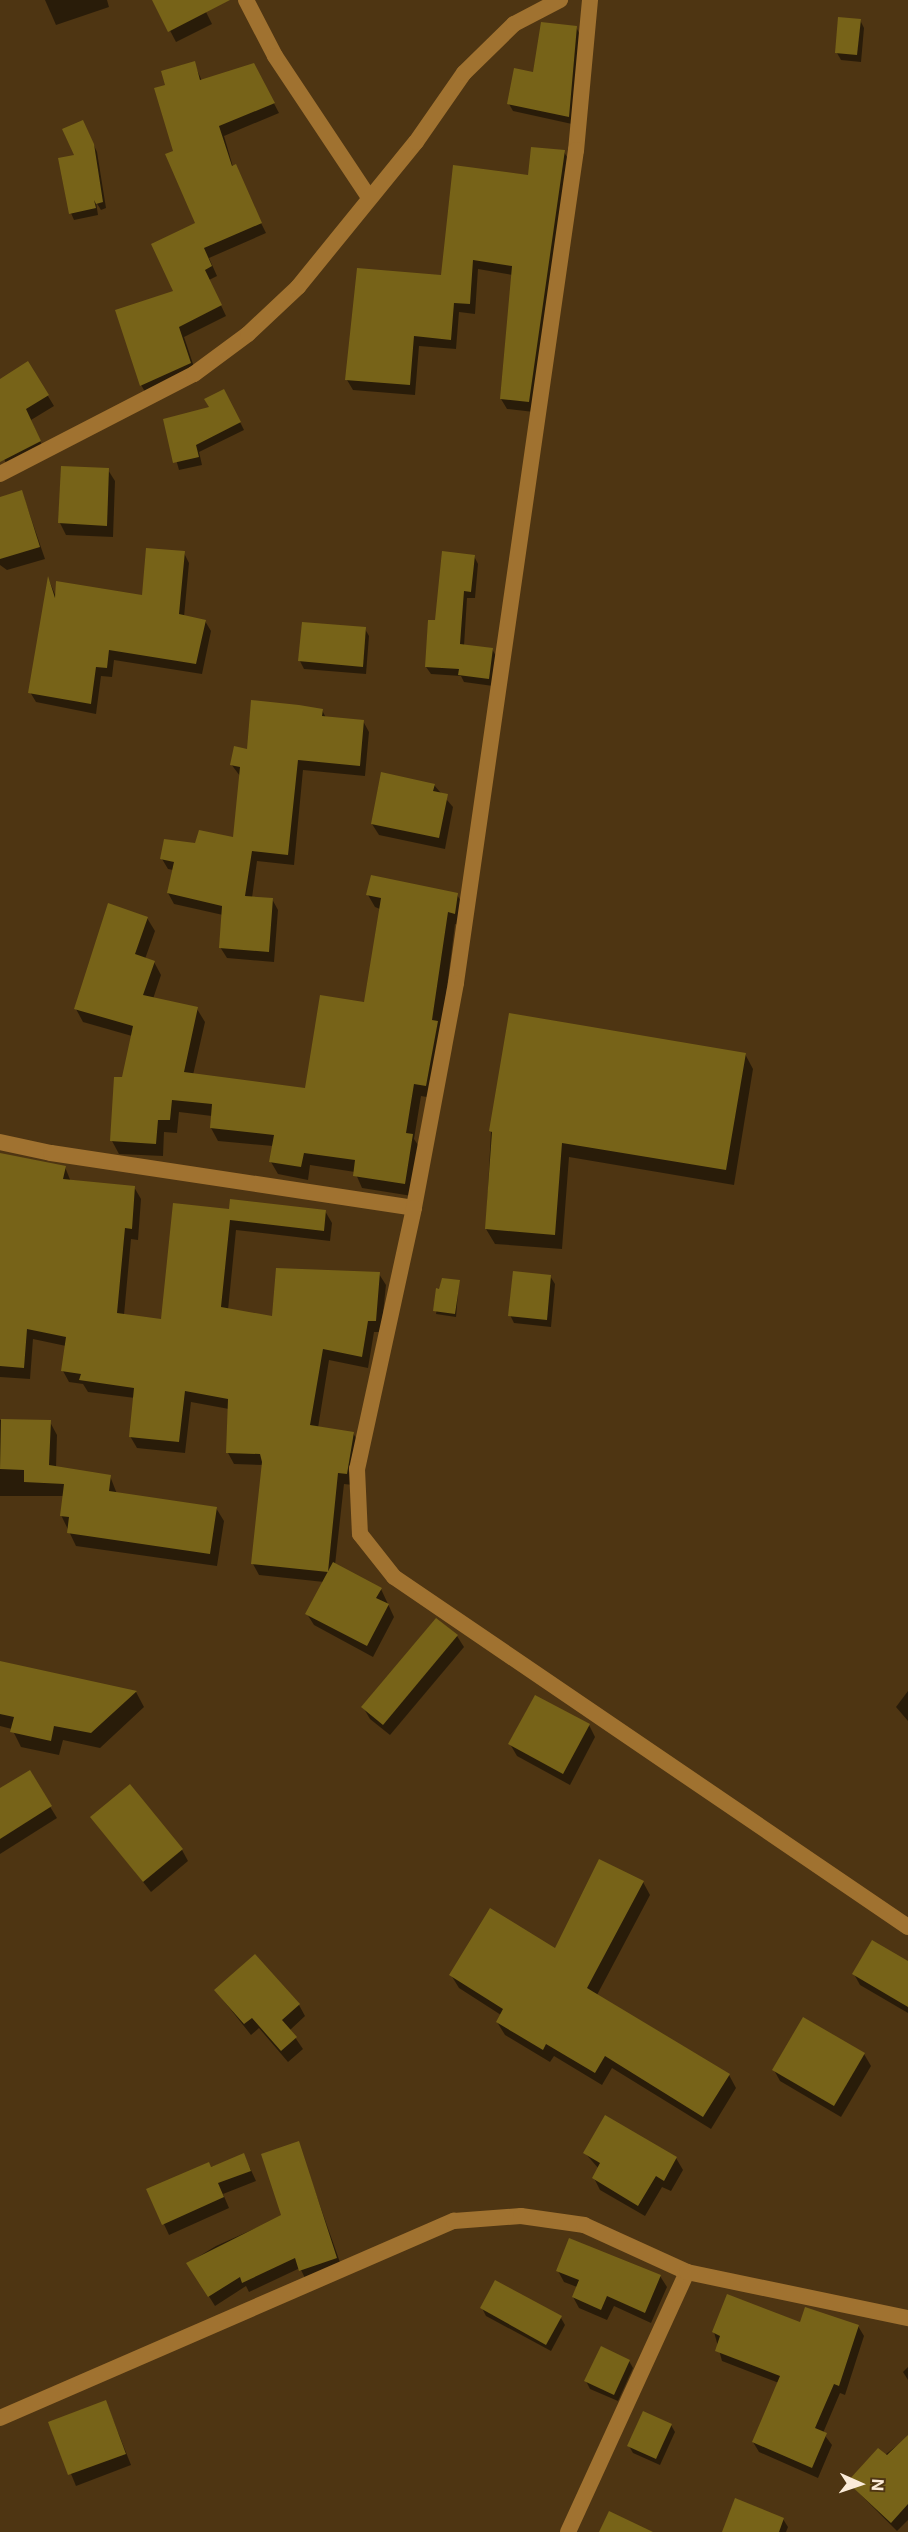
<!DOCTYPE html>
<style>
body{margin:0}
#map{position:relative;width:908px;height:2532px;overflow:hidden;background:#4e3512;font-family:Inter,sans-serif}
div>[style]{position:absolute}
.shadow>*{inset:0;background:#0007}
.building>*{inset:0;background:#776318}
.minor>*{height:16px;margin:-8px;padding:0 8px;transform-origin:8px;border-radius:8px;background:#a07230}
.tertiary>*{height:16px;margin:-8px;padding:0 8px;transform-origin:8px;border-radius:8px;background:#a07230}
.secondary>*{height:16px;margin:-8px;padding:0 8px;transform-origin:8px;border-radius:8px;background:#a07230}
span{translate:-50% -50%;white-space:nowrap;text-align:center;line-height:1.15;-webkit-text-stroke:6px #4e3512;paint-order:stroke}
.north{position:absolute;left:830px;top:2454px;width:60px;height:60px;-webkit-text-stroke:4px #4e3512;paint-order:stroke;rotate:93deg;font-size:16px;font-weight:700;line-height:24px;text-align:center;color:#fbebd8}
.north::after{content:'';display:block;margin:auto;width:21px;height:27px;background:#fbebd8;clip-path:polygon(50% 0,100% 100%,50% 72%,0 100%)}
</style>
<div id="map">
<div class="shadow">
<div style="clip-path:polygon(45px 0,107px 0,109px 7px,56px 25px)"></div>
<div style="clip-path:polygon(154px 0,200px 0,212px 24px,176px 42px)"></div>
<div style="clip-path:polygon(860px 20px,864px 28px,861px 62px,841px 60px,837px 53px)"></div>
<div style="clip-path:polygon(576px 27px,580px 35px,572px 124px,513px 111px,509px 104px)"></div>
<div style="clip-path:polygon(194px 63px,202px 81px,259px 75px,279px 113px,224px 136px,233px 167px,266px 233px,209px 258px,217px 276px,209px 280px,226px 316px,184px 337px,196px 373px,147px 395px,141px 385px,197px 224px,175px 151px,166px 86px)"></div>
<div style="clip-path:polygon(86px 128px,97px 152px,106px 208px,101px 210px,96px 202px,98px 215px,74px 220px,71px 213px,76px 156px)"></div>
<div style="clip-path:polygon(564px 152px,570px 162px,534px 412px,507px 409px,501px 399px,513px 275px,478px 269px,475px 314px,459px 312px,456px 349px,419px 346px,415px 395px,353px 390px,347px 380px)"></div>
<div style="clip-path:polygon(28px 363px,54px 406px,31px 420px,45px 452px,10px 470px,0 452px,0 380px)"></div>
<div style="clip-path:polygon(228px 398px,244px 430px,199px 452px,202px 465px,179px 470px,165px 420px,211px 408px)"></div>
<div style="clip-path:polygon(108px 470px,115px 481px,113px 537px,66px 535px,60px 523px)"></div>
<div style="clip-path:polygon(22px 492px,45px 559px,7px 570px,0 565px,0 498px)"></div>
<div style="clip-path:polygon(184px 553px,189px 563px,184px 617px,205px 621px,211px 631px,202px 674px,114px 660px,112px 677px,101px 676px,96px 714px,36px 702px,30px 692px,49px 580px,56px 597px,143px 597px)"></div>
<div style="clip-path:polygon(474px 556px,478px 564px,475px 598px,467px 598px,464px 646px,492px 649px,496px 656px,493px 686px,464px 682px,461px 676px,431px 674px,426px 667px,436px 622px)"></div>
<div style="clip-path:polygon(365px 629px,369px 636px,366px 674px,304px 669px,300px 661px)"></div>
<div style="clip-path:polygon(322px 710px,326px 718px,363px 721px,369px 732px,365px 776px,303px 770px,294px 865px,257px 861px,252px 898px,272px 899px,278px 910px,274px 962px,227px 958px,220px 947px,223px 915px,174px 904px,168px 893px,173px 870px,168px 869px,162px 859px,197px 844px,234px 839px,240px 776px,231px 764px)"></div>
<div style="clip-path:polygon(434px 785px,453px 807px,445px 849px,379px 835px,372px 824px)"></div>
<div style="clip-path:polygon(368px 895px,457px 895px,465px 907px,462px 926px,455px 924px,433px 1098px,421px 1096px,414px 1139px,420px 1148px,412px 1196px,362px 1188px,355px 1172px,310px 1165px,308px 1180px,278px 1174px,271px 1162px,273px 1146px,218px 1141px,211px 1128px,212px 1116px,179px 1112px,177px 1133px,164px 1132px,163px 1156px,119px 1154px,112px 1141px,132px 1036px,83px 1022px,76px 1009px,147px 918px,155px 931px,145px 959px,154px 962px,161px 975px,153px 999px,197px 1009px,205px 1022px,193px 1075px,307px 1090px,366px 1004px,380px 909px,375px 907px)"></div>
<div style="clip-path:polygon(745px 1054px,753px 1069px,734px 1185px,569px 1157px,562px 1249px,495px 1244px,486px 1229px,491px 1131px)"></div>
<div style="clip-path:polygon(0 1154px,65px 1167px,71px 1182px,134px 1187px,141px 1199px,138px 1240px,131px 1239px,124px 1315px,163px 1321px,231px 1210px,325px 1211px,332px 1223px,330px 1241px,236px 1230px,228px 1310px,273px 1317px,379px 1274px,386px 1285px,381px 1332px,374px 1332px,368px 1368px,329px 1360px,318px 1428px,353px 1433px,360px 1445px,353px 1485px,344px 1484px,335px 1565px,381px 1589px,394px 1617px,373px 1657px,314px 1625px,307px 1614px,324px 1582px,259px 1575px,253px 1564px,263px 1465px,234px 1464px,228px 1453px,229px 1409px,191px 1402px,185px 1453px,137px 1448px,130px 1436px,135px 1398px,88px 1392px,83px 1384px,69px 1382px,63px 1371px,66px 1346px,33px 1339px,30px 1379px,0 1377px)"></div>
<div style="clip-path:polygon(550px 1276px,555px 1284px,551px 1327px,514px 1323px,510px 1315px)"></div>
<div style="clip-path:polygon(459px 1281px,456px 1317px,436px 1314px,440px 1290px)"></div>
<div style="clip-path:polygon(0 1420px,50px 1422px,57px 1435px,56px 1468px,110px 1476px,117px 1494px,216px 1508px,224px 1521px,217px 1566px,76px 1546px,61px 1515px,64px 1496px,0 1496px)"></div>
<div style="clip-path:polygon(457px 1636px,464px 1647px,390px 1735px,370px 1719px,363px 1707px)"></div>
<div style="clip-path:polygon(0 1663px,136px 1692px,144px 1707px,100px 1748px,63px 1740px,59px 1755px,21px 1747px,12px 1729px,0 1726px)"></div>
<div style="clip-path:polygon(908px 1691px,908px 1721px,896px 1707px)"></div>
<div style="clip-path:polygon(589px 1725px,595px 1737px,570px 1785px,517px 1756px,510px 1744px)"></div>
<div style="clip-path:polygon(29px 1772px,57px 1818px,0 1854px,0 1790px)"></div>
<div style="clip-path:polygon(92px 1817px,182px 1850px,188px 1861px,151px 1892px)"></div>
<div style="clip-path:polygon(643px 1882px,650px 1895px,597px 1995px,729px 2075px,736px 2088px,711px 2129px,612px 2068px,602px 2085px,554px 2056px,550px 2062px,505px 2035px,497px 2022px,501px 2015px,459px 1988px,451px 1975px,555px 1950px)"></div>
<div style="clip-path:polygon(908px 1963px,908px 2013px,860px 1985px,854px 1974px)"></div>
<div style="clip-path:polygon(216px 1991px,299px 2005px,305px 2016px,290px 2030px,303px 2049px,288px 2062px,259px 2028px,251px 2035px)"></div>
<div style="clip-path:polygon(864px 2054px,871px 2066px,841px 2117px,780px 2081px,774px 2070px)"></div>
<div style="clip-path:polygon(298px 2143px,342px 2268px,306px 2280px,300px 2268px,249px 2292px,246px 2286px,215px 2306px,188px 2263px,216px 2246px,283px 2216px)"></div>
<div style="clip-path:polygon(585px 2153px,676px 2158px,683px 2170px,671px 2191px,662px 2187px,645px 2216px,600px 2190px,594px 2178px,599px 2169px)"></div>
<div style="clip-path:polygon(244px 2155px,256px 2181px,223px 2194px,229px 2208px,169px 2235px,148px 2190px)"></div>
<div style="clip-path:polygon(558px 2271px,660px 2276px,667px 2287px,651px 2323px,614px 2306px,607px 2320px,579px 2308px,573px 2297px,577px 2287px,564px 2282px)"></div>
<div style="clip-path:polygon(482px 2308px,561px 2318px,565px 2325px,551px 2351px,486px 2316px)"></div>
<div style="clip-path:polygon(801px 2323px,858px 2326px,864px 2336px,845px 2395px,840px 2393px,823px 2433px,832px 2445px,818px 2478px,759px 2452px,753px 2442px,779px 2383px,722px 2361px,714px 2332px)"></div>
<div style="clip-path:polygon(629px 2361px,633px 2368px,618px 2401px,590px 2389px,586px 2381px)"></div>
<div style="clip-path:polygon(908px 2367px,908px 2380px,903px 2372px)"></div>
<div style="clip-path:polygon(106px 2402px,131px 2465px,76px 2486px,50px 2423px)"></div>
<div style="clip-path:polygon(671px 2425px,675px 2432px,660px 2465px,633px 2453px,629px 2446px)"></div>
<div style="clip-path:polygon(908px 2437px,908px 2520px,897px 2531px,849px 2483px)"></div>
<div style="clip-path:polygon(783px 2519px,788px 2527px,786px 2532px,723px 2532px)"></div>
</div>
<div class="building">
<div style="clip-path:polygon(152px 0,230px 0,168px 32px)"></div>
<div style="clip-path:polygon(838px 17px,861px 19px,857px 55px,835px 53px)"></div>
<div style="clip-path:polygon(541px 22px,577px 26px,569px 117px,507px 104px,514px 68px,533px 72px)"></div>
<div style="clip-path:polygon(195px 61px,200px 80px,254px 63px,275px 103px,219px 126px,232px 166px,236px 164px,262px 223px,204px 248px,212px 266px,205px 270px,222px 305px,179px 327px,191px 363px,140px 386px,115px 310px,173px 291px,151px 244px,195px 223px,165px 154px,173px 151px,154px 88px,165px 85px,161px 71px)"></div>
<div style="clip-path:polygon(83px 120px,94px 144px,103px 202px,96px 204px,94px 200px,96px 208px,69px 214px,58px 158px,74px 155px,62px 129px)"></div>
<div style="clip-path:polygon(531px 147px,565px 150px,529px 402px,500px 399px,512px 266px,473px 260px,470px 304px,454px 303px,451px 340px,414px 336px,410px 385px,345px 380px,357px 268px,441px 275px,453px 165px,528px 175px)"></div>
<div style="clip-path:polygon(28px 361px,49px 395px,26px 409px,41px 441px,0 462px,0 379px)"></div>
<div style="clip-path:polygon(224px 389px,241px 422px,196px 445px,199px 457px,173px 463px,163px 419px,209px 407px,204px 399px)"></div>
<div style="clip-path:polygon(61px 466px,109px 468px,107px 526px,58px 523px)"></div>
<div style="clip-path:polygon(22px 490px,40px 547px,0 559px,0 497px)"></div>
<div style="clip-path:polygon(146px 548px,185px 551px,179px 614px,206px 620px,196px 664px,109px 650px,107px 668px,96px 667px,91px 704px,28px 693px,48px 576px,55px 598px,56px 581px,142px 595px)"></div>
<div style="clip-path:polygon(442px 551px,475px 555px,471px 592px,464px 591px,460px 644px,493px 648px,489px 679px,458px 675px,459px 669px,425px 667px,428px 620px,435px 620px)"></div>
<div style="clip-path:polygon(302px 622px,366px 627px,363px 667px,298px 661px)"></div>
<div style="clip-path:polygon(251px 700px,299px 705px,323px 709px,322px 716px,364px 720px,360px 766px,298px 760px,288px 855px,252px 851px,245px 896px,273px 898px,269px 952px,219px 948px,222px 906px,167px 893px,174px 862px,160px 859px,164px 839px,195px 843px,199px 830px,233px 837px,240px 767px,230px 765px,234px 746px,247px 749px)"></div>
<div style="clip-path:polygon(381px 772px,435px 784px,433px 791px,448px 794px,439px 838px,371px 824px)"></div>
<div style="clip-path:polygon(371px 875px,458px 893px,455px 914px,448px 912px,432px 1020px,438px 1021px,426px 1086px,414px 1084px,406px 1133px,413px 1134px,405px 1184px,353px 1176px,355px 1160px,304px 1153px,301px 1167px,269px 1162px,274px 1135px,210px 1128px,212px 1104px,172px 1100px,170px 1120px,158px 1120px,156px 1144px,110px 1141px,114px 1077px,122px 1077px,133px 1026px,74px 1009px,108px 903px,148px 917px,135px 954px,155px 961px,143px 995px,198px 1007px,184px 1072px,305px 1088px,320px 995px,364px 1002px,381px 898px,366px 895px)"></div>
<div style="clip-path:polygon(509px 1013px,746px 1053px,726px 1170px,562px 1143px,555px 1235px,485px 1229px,492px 1132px,489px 1131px)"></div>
<div style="clip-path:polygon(0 1153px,66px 1166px,63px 1179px,135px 1186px,132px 1229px,125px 1228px,117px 1313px,161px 1319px,173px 1203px,229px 1209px,230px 1199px,326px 1210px,324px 1231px,230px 1220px,221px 1307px,272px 1316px,276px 1268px,380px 1272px,376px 1321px,368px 1321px,362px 1357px,323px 1349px,310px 1425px,354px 1432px,347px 1474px,338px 1473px,328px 1572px,251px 1564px,262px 1462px,260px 1454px,226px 1453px,228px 1399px,185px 1391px,179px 1442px,129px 1437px,134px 1388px,79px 1380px,81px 1374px,61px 1371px,66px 1337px,27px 1329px,24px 1368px,0 1366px)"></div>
<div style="clip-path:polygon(513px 1271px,551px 1275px,547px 1320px,508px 1316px)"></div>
<div style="clip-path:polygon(442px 1278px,460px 1280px,455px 1314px,433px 1311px,436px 1288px,439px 1289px)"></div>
<div style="clip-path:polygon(1px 1419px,51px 1420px,49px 1465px,111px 1475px,109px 1491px,217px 1507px,210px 1554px,67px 1533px,69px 1517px,60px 1516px,64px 1484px,24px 1482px,24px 1470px,0 1469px)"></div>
<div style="clip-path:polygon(333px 1562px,382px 1588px,376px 1598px,389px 1604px,367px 1646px,305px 1614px)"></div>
<div style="clip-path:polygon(436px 1618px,458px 1635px,383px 1725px,361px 1707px)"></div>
<div style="clip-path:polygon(0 1661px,137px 1691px,91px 1733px,54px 1726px,51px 1741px,10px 1732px,14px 1717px,0 1714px)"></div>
<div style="clip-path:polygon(535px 1695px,590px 1724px,563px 1774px,508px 1744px)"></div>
<div style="clip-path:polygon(30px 1770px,52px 1806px,0 1839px,0 1788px)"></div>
<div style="clip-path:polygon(130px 1784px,183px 1849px,143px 1882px,90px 1817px)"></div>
<div style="clip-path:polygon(599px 1859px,644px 1881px,587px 1988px,730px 2074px,703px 2117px,605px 2056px,595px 2073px,546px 2044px,543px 2050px,496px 2022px,503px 2009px,449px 1975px,490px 1908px,555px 1948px)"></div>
<div style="clip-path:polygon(872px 1940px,908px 1961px,908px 2007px,852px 1974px)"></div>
<div style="clip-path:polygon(255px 1954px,300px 2004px,282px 2020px,297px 2037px,281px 2051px,252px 2018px,244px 2024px,214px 1990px)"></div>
<div style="clip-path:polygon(803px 2017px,865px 2053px,834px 2106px,772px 2070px)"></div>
<div style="clip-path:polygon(605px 2115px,677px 2157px,664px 2181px,656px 2176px,638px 2206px,592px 2178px,600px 2163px,583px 2153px)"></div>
<div style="clip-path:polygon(299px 2141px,337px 2258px,299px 2271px,295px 2258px,242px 2283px,240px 2277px,208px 2297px,186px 2263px,281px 2215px,261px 2154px)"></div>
<div style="clip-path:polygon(244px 2153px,251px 2171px,218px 2183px,224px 2197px,162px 2225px,146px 2189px,209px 2162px,211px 2167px)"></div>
<div style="clip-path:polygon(569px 2238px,661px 2275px,645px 2313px,607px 2296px,601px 2310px,572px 2297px,579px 2280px,556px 2271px)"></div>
<div style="clip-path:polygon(495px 2280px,562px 2316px,546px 2345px,480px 2308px)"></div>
<div style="clip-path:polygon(727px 2294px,800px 2322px,805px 2307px,859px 2325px,839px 2386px,834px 2384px,815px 2428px,827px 2433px,812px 2468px,752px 2442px,780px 2376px,715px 2351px,720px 2336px,712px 2332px)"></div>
<div style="clip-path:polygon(601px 2346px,630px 2360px,614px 2395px,584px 2381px)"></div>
<div style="clip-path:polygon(106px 2400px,126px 2454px,68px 2475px,48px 2422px)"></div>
<div style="clip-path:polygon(643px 2411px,672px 2424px,656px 2459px,627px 2446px)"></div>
<div style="clip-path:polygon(908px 2435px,908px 2504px,891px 2523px,847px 2482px,878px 2448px,887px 2455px)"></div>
<div style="clip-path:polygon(735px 2498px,784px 2518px,779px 2532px,722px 2532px)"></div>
<div style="clip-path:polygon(609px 2511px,653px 2532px,599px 2532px)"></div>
</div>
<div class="minor">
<div style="left:246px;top:0;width:63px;rotate:62.6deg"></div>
<div style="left:275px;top:56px;width:168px;rotate:56.4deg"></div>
<div style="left:0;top:474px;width:218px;rotate:-27.3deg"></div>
<div style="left:194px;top:374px;width:67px;rotate:-36.5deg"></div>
<div style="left:248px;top:334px;width:69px;rotate:-43.2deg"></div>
<div style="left:298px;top:287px;width:187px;rotate:-50.9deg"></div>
<div style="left:416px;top:142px;width:84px;rotate:-55.2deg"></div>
<div style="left:464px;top:73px;width:70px;rotate:-44.4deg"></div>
<div style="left:514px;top:24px;width:52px;rotate:-27.6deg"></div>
<div style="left:0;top:1142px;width:52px;rotate:12.2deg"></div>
<div style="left:51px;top:1153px;width:367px;rotate:8.6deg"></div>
<div style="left:568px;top:2532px;width:286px;rotate:-65.4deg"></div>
</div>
<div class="tertiary">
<div style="left:0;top:2418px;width:495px;rotate:-23.5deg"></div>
<div style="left:454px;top:2221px;width:67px;rotate:-4.3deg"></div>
<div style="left:521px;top:2216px;width:64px;rotate:8.1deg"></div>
<div style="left:584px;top:2225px;width:113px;rotate:24.5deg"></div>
<div style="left:687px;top:2272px;width:226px;rotate:11.8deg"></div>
</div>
<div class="secondary">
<div style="left:590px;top:0;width:151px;rotate:95.3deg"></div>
<div style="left:576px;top:150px;width:842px;rotate:98.2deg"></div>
<div style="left:456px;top:983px;width:229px;rotate:100.6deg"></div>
<div style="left:414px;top:1208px;width:267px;rotate:102.3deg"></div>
<div style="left:357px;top:1469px;width:65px;rotate:87.4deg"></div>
<div style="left:360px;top:1534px;width:55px;rotate:51.7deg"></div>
<div style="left:394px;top:1577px;width:622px;rotate:34.25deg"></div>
</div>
<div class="north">N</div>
</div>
